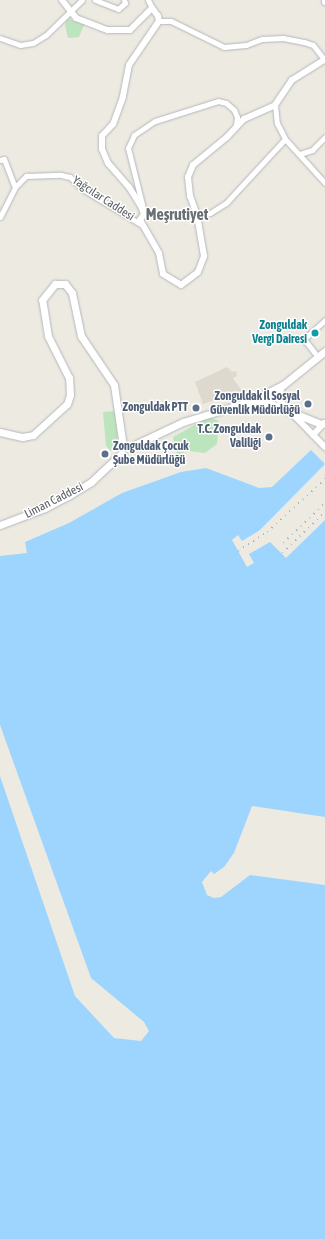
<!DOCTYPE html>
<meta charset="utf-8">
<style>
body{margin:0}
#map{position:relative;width:325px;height:1239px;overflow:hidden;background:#edeae1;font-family:"Asap Condensed",sans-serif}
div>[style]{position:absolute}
.education>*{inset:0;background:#ddd9cf}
.green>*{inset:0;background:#bde5bd}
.water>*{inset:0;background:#9ed5ff}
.roads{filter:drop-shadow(0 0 1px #b4b7bc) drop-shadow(0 0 1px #b4b7bc)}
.minor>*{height:5px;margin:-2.5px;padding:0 2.5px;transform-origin:2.5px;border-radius:2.5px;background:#fff}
.tertiary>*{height:6px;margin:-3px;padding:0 3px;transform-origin:3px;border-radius:3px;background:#fff}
.secondary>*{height:7px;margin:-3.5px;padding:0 3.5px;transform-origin:3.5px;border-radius:3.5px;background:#fff}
.rail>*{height:1.5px;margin-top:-0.75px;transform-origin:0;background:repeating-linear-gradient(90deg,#b2b3b3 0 1px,transparent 0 6px)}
.dots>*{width:11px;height:11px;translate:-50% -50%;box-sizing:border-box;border:2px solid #fff;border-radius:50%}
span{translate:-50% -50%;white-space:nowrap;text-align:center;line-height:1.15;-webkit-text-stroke:3px #fff;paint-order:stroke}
.street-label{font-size:12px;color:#595d62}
.culture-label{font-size:12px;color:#0d838f;font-weight:700}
.right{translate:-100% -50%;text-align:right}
.service-label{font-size:12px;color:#4e5e75;font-weight:700}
.left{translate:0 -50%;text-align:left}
.district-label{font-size:16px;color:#6a6f74;font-weight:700}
</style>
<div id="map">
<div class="education">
<div style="clip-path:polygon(227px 367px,232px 372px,236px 371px,237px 376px,233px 378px,242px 391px,203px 404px,195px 382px)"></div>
</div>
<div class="green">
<div style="clip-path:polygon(67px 18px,84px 25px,79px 37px,68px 38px,65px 25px)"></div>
<div style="clip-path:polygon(115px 411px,118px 444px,111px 451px,106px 446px,103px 412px)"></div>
<div style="clip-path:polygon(209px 417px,219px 421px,217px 444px,205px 453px,189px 451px,177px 455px,173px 437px)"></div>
</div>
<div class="water">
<div style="clip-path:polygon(311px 450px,325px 464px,260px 530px,242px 541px,238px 535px,232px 540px,247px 567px,254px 563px,249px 554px,270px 542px,286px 558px,325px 520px,325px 817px,252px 806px,234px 853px,224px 867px,214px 874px,211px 871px,202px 882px,207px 895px,214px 898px,221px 897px,250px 875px,325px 885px,325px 1239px,0 1239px,0 776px,75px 996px,114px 1038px,141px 1041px,149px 1031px,144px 1022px,91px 978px,0 725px,0 556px,27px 553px,25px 542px,69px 523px,122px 493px,181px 472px,206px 468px,259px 488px,272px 487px)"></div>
</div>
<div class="roads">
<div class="minor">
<div style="left:95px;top:0;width:25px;rotate:21deg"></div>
<div style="left:118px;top:9px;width:9px;rotate:-41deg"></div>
<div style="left:125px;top:3px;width:3px;rotate:-108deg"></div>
<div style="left:148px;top:0;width:9px;rotate:63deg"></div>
<div style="left:159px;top:21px;width:12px"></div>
<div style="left:171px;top:21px;width:59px;rotate:26.1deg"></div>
<div style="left:224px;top:47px;width:22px;rotate:-5deg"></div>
<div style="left:246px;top:45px;width:17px;rotate:-21deg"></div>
<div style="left:262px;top:39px;width:21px;rotate:-3deg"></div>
<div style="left:283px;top:38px;width:21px;rotate:11deg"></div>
<div style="left:304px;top:42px;width:9px;rotate:18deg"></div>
<div style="left:313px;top:45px;width:18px;rotate:52deg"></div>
<div style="left:0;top:38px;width:21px;rotate:19deg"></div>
<div style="left:20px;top:45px;width:13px;rotate:-9deg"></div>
<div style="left:33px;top:43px;width:15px;rotate:-32deg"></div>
<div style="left:46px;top:35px;width:50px;rotate:-44.2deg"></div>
<div style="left:275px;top:105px;width:18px;rotate:84deg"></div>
<div style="left:277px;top:123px;width:18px;rotate:63deg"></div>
<div style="left:285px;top:139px;width:59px;rotate:47.7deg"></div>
<div style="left:300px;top:154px;width:13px;rotate:-18deg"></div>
<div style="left:312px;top:150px;width:18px;rotate:-45deg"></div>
<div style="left:0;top:160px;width:4px;rotate:-14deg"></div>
<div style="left:4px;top:159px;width:30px;rotate:69deg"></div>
<div style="left:143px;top:208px;width:62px;rotate:-104deg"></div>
<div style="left:128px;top:148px;width:14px;rotate:-65deg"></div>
<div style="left:134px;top:135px;width:25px;rotate:-34deg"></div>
<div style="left:155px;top:121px;width:66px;rotate:-17.6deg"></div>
<div style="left:218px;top:101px;width:8px;rotate:14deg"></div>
<div style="left:226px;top:103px;width:11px;rotate:41deg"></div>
<div style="left:234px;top:110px;width:8px;rotate:67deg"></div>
<div style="left:237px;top:117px;width:8px;rotate:97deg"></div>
<div style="left:197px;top:215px;width:13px;rotate:-9deg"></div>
<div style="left:210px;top:213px;width:19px;rotate:-32deg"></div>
<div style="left:226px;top:203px;width:87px;rotate:-47.3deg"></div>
<div style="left:0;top:217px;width:34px;rotate:-63deg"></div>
<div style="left:15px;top:187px;width:16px;rotate:-45deg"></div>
<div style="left:26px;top:176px;width:35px;rotate:-2deg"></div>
<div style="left:61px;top:175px;width:9px;rotate:13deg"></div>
<div style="left:70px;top:177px;width:16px;rotate:45deg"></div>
<div style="left:81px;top:188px;width:71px;rotate:31.2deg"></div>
<div style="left:318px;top:357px;width:23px;rotate:-128deg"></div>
<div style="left:304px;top:339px;width:28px;rotate:-42deg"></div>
</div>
<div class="tertiary">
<div style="left:62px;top:0;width:23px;rotate:52deg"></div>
<div style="left:76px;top:18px;width:34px;rotate:21deg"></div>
<div style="left:108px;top:30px;width:22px"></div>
<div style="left:130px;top:30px;width:31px;rotate:-45deg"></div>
<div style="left:152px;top:8px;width:10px;rotate:53deg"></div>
<div style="left:158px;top:16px;width:5px;rotate:79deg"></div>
<div style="left:159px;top:21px;width:53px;rotate:124.3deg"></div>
<div style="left:129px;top:65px;width:33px;rotate:101deg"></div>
<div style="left:123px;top:97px;width:29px;rotate:110deg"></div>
<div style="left:113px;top:124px;width:16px;rotate:133deg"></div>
<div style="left:102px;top:136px;width:13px;rotate:90deg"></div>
<div style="left:102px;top:149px;width:15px;rotate:67deg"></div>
<div style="left:108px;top:163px;width:32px;rotate:49deg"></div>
<div style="left:129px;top:187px;width:22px;rotate:58deg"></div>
<div style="left:141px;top:206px;width:9px;rotate:69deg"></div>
<div style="left:144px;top:214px;width:7px;rotate:124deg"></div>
<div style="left:140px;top:220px;width:38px;rotate:60deg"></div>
<div style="left:159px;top:253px;width:21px;rotate:79deg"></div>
<div style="left:163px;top:274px;width:21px;rotate:31deg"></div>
<div style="left:181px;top:285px;width:21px;rotate:-37deg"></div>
<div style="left:198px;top:272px;width:17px;rotate:-69deg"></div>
<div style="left:204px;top:256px;width:42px;rotate:-99.7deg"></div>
<div style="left:197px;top:215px;width:20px;rotate:-110deg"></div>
<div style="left:190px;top:196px;width:19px;rotate:-96deg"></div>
<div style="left:188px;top:177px;width:13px;rotate:-67deg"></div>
<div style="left:193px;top:165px;width:44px;rotate:-39.5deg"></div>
<div style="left:227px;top:137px;width:25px;rotate:-47deg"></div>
<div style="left:244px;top:119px;width:34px;rotate:-24deg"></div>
<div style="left:275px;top:105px;width:30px;rotate:-56deg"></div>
<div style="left:292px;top:80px;width:39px;rotate:-32deg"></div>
<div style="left:325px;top:0;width:2px;rotate:90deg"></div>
<div style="left:283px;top:385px;width:14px;rotate:115deg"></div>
<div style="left:277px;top:398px;width:69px;rotate:45.6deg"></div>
<div style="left:313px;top:435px;width:16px;rotate:-47deg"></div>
</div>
<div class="secondary">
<div style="left:249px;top:402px;width:20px;rotate:3deg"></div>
<div style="left:269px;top:403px;width:56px;rotate:22deg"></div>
<div style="left:321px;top:424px;width:4px;rotate:-14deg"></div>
<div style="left:0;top:432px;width:23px;rotate:13deg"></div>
<div style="left:22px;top:437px;width:11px;rotate:-10deg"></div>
<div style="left:33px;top:435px;width:46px;rotate:-42.4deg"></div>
<div style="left:67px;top:404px;width:9px;rotate:-72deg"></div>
<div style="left:70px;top:395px;width:17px;rotate:-93deg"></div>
<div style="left:69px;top:378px;width:47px;rotate:-116.6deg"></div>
<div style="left:48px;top:336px;width:36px;rotate:-99deg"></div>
<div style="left:42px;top:300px;width:21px;rotate:-51deg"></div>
<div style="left:55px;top:284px;width:10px"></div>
<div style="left:65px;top:284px;width:11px;rotate:52deg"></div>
<div style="left:72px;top:293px;width:44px;rotate:78.2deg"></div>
<div style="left:81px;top:336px;width:59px;rotate:56deg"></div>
<div style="left:114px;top:385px;width:63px;rotate:81.7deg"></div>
<div style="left:128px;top:448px;width:61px;rotate:-25.3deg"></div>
<div style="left:183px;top:422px;width:69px;rotate:-16.9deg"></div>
<div style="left:249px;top:402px;width:38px;rotate:-27deg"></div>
<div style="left:283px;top:385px;width:54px;rotate:-39deg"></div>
<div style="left:0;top:525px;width:48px;rotate:-20.7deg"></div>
<div style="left:45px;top:508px;width:26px;rotate:-28deg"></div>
<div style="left:68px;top:496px;width:27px;rotate:-31deg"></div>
<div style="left:91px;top:482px;width:42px;rotate:-43.1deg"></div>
</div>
</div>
<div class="rail">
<div style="left:283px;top:543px;width:58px;rotate:-43.6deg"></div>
<div style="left:238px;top:551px;width:35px;rotate:-33deg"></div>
<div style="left:267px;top:532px;width:79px;rotate:-42.4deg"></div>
<div style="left:282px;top:553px;width:59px;rotate:-43.6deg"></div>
</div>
<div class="dots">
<div style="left:315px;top:333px;background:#0f9aa8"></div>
<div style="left:308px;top:404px;background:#5c6f8a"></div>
<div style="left:196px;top:408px;background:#5c6f8a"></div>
<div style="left:269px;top:437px;background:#5c6f8a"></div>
<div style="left:105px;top:454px;background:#5c6f8a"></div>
</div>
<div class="street-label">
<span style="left:103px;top:199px;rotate:33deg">Yağcılar Caddesi</span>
<span style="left:54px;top:501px;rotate:-27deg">Liman Caddesi</span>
</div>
<div class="culture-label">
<span class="right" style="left:307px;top:333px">Zonguldak<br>Vergi Dairesi</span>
</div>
<div class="service-label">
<span class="right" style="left:300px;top:404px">Zonguldak İl Sosyal<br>Güvenlik Müdürlüğü</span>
<span class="right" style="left:188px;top:408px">Zonguldak PTT</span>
<span class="right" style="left:261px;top:437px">T.C. Zonguldak<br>Valiliği</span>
<span class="left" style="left:113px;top:454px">Zonguldak Çocuk<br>Şube Müdürlüğü</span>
</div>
<div class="district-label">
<span style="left:177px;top:214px">Meşrutiyet</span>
</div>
</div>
